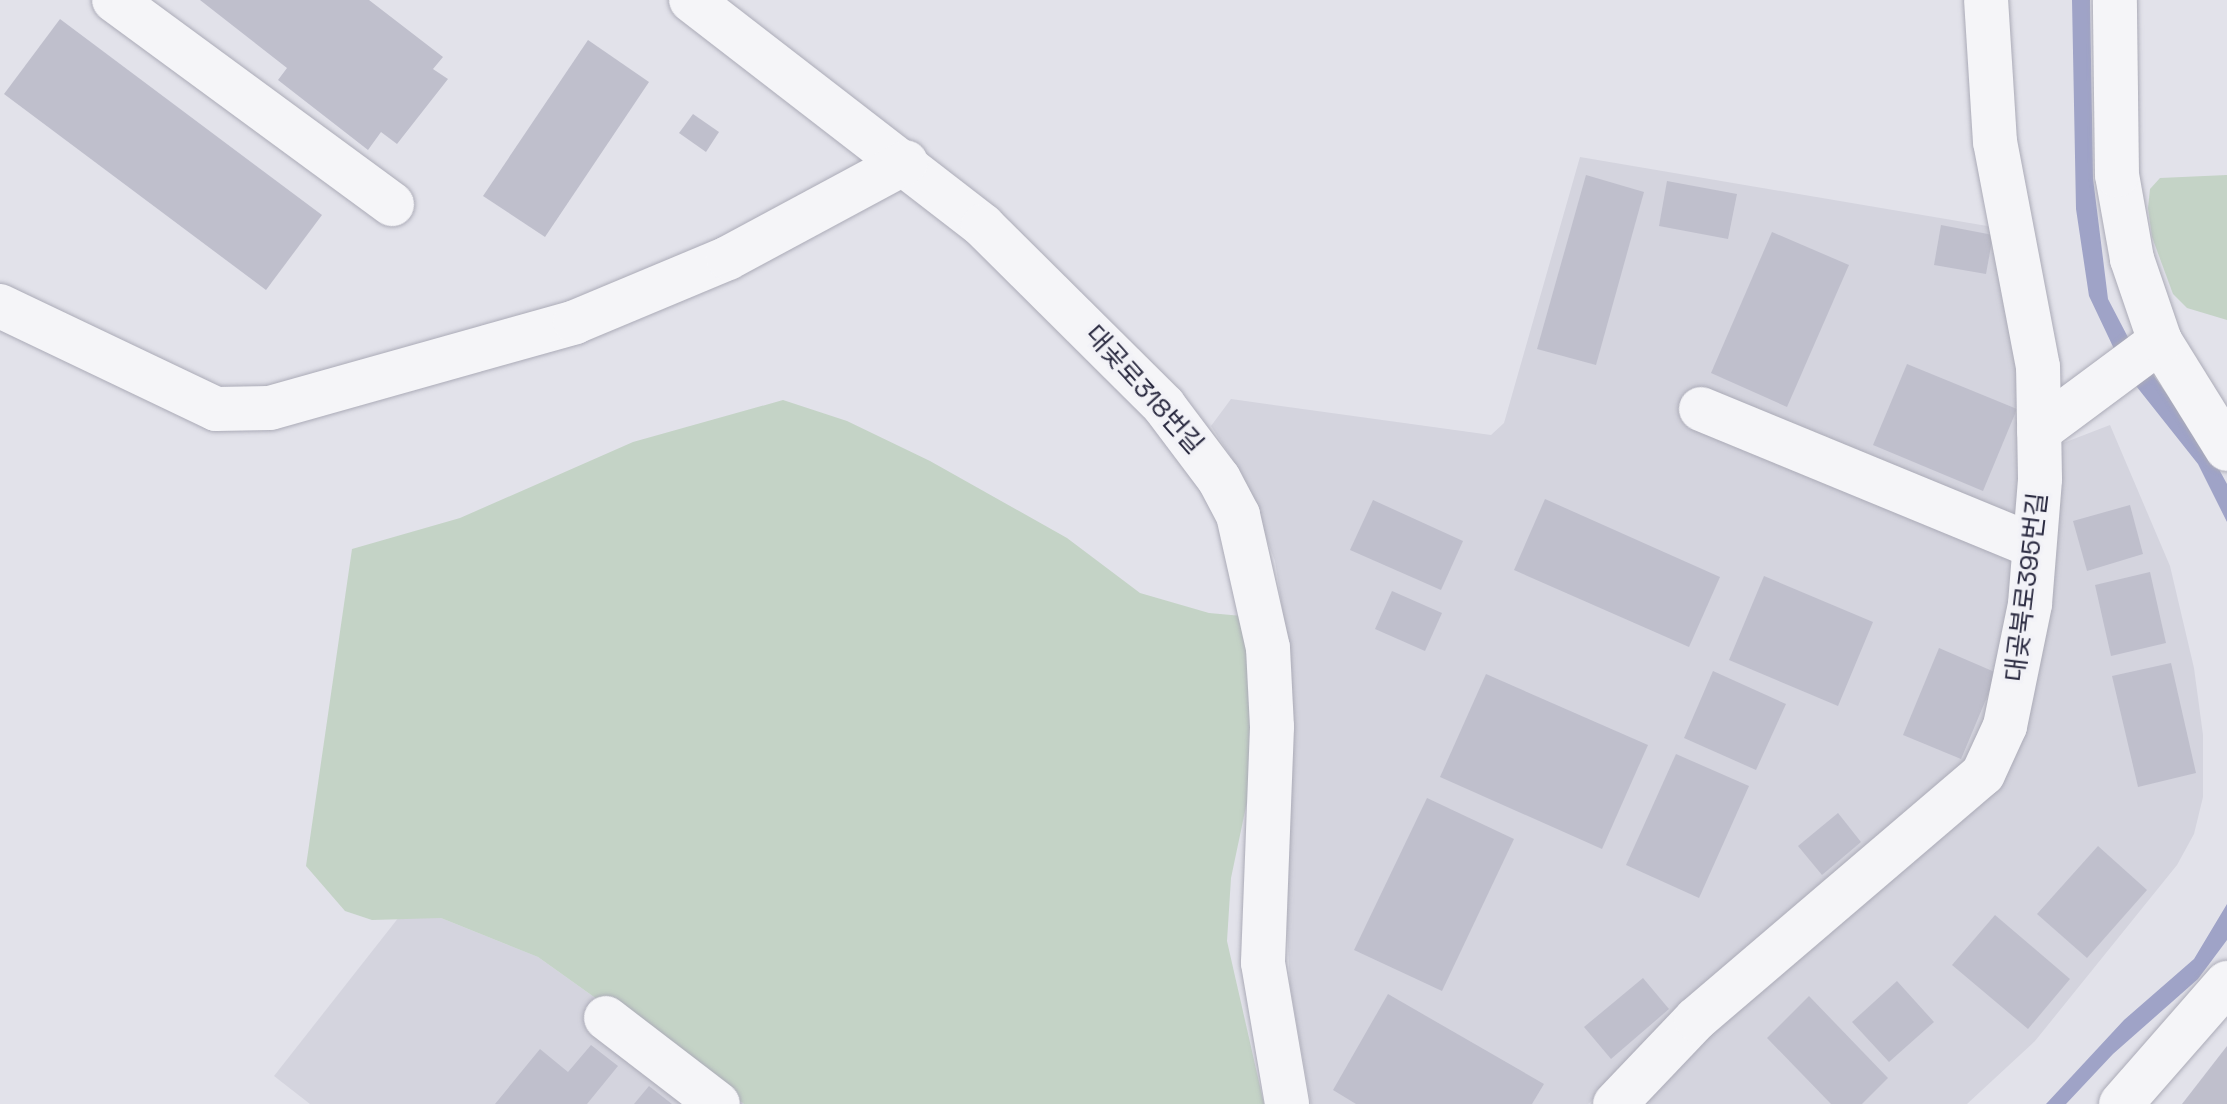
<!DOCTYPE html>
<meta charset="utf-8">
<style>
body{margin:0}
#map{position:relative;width:2227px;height:1104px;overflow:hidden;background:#e2e2ea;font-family:"Space Grotesk","Noto Sans KR",sans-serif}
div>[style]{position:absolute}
.built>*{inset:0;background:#d4d4de}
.green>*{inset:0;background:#c4d3c6}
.water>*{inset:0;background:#9fa3c7}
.building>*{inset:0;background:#bfbfcc}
.roads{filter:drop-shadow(0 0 2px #ababb7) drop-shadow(0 0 2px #ababb7)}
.minor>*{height:44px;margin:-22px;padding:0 22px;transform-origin:22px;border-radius:22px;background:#f5f5f8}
span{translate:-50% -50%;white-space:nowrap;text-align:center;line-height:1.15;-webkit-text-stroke:7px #f2f2f7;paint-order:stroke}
.street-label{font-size:26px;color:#2b2b41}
</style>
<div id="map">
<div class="built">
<div style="clip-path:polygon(1580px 157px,1999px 228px,2027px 377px,2016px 610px,1976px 758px,1588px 1104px,1311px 1104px,1290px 985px,1287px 927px,1292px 673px,1275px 561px,1242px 474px,1211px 426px,1231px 399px,1491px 435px,1504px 423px)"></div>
<div style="clip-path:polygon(2110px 425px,2170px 566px,2194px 668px,2203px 735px,2203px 797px,2194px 834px,2177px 865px,2035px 1041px,1967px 1104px,1637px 1104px,2018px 747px,2034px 697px,2049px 584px,2058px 445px)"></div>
<div style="clip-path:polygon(399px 917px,441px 918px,538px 957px,744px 1104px,310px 1104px,274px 1076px)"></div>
</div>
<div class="green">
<div style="clip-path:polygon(2227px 175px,2227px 320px,2187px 308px,2173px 294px,2152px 237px,2148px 208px,2150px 189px,2160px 178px)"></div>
<div style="clip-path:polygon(783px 400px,847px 421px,930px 461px,1067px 538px,1140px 593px,1209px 613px,1242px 616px,1254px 707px,1252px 778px,1231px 878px,1227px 941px,1264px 1104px,744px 1104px,538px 957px,441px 918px,372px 920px,345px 911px,306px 866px,352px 549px,460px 518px,633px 442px)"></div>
</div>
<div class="water">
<div style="clip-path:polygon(2072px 0,2090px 0,2093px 178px,2108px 299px,2132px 345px,2215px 462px,2227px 484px,2227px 522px,2198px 464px,2125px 372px,2089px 296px,2076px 209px)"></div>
<div style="clip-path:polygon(2227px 904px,2227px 940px,2198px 979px,2113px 1054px,2066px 1104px,2046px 1104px,2124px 1020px,2194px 959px)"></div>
</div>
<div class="building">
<div style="clip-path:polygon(200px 0,369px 0,443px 57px,433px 69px,448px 79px,397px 144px,381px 132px,368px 150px,278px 80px,287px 68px)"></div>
<div style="clip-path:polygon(60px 19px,322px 215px,266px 290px,4px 94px)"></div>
<div style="clip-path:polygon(588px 40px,649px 82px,545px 237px,483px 196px)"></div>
<div style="clip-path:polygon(693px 114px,719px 132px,706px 152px,679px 133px)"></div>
<div style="clip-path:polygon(1586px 175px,1644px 192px,1596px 365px,1537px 349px)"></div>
<div style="clip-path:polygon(1667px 181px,1737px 194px,1728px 239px,1659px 226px)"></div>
<div style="clip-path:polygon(1941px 225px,1993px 235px,1986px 274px,1934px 265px)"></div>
<div style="clip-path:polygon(1772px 232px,1849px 265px,1787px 407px,1711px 373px)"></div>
<div style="clip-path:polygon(1907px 364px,2017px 409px,1983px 491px,1873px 445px)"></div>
<div style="clip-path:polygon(1545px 499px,1720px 577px,1689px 647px,1514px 570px)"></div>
<div style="clip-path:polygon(1373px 500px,1463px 541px,1441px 590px,1350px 550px)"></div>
<div style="clip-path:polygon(2130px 505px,2143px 554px,2087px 571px,2073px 521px)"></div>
<div style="clip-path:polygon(2150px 572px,2166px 643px,2111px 656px,2095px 585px)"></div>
<div style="clip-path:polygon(1764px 576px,1873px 622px,1838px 706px,1729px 660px)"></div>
<div style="clip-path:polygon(1392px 591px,1442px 613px,1425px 651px,1375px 629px)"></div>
<div style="clip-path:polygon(1939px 648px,1997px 673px,1961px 759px,1903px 735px)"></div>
<div style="clip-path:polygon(2171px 663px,2196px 773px,2138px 787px,2112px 676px)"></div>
<div style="clip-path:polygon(1713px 671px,1786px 704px,1756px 770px,1684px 738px)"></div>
<div style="clip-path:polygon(1486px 674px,1648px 745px,1602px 849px,1440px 777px)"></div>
<div style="clip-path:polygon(1676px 754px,1749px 786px,1699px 898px,1626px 865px)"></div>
<div style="clip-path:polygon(1427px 798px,1514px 839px,1442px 991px,1354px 950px)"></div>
<div style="clip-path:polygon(1838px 813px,1861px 842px,1822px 875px,1798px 846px)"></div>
<div style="clip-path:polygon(2098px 846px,2147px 890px,2087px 958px,2037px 914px)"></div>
<div style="clip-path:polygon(1995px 915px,2070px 979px,2028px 1029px,1952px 965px)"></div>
<div style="clip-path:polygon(1643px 978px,1669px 1009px,1611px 1059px,1584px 1027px)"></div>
<div style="clip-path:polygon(1897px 981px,1934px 1022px,1889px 1062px,1852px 1022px)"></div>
<div style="clip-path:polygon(1388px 994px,1544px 1084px,1532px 1104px,1356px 1104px,1333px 1090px)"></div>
<div style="clip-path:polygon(1809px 996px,1888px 1078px,1862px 1104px,1831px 1104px,1767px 1038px)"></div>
<div style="clip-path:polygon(591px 1045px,618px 1066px,587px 1104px,495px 1104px,540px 1049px,568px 1072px)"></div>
<div style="clip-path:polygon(2227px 1046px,2227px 1104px,2182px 1104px)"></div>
<div style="clip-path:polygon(649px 1086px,672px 1104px,634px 1104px)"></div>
</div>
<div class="roads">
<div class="minor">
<div style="left:114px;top:0;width:345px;rotate:36.3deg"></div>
<div style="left:691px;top:0;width:369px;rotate:37.7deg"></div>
<div style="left:983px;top:226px;width:255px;rotate:44.8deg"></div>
<div style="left:1164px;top:406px;width:91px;rotate:53deg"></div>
<div style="left:1219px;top:479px;width:41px;rotate:62.2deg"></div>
<div style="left:1238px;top:515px;width:136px;rotate:77.3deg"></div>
<div style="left:1268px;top:648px;width:79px;rotate:87.1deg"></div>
<div style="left:1272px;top:727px;width:236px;rotate:92.2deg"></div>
<div style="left:1263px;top:963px;width:143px;rotate:80.3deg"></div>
<div style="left:0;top:306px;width:239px;rotate:25.5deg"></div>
<div style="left:216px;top:409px;width:54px;rotate:-1.1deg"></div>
<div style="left:270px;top:408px;width:317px;rotate:-15.7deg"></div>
<div style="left:575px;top:322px;width:166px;rotate:-22.7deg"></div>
<div style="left:728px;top:258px;width:202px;rotate:-28.3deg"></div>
<div style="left:2160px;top:341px;width:127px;rotate:58.2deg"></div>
<div style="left:1701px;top:409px;width:359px;rotate:22.4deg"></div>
<div style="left:2039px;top:431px;width:151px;rotate:-36.6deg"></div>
<div style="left:2160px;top:341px;width:87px;rotate:-108.9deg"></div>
<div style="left:2132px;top:259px;width:85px;rotate:-100.1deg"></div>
<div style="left:2117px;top:175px;width:175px;rotate:-90.7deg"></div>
<div style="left:606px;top:1018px;width:141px;rotate:37.5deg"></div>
<div style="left:1615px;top:1104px;width:117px;rotate:-46.4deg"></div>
<div style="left:1696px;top:1019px;width:377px;rotate:-40.5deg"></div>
<div style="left:1983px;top:774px;width:53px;rotate:-65.4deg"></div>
<div style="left:2005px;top:726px;width:125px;rotate:-78.4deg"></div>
<div style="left:2030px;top:604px;width:125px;rotate:-85.4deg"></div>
<div style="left:2040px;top:479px;width:112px;rotate:-91deg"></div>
<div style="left:2038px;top:367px;width:229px;rotate:-100.8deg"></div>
<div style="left:1995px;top:142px;width:142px;rotate:-93.6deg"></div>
<div style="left:2121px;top:1104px;width:161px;rotate:-48.8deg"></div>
</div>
</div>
<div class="street-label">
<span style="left:1144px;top:390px;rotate:48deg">대곶로318번길</span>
<span style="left:2027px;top:587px;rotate:-83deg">대곶북로395번길</span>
</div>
</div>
